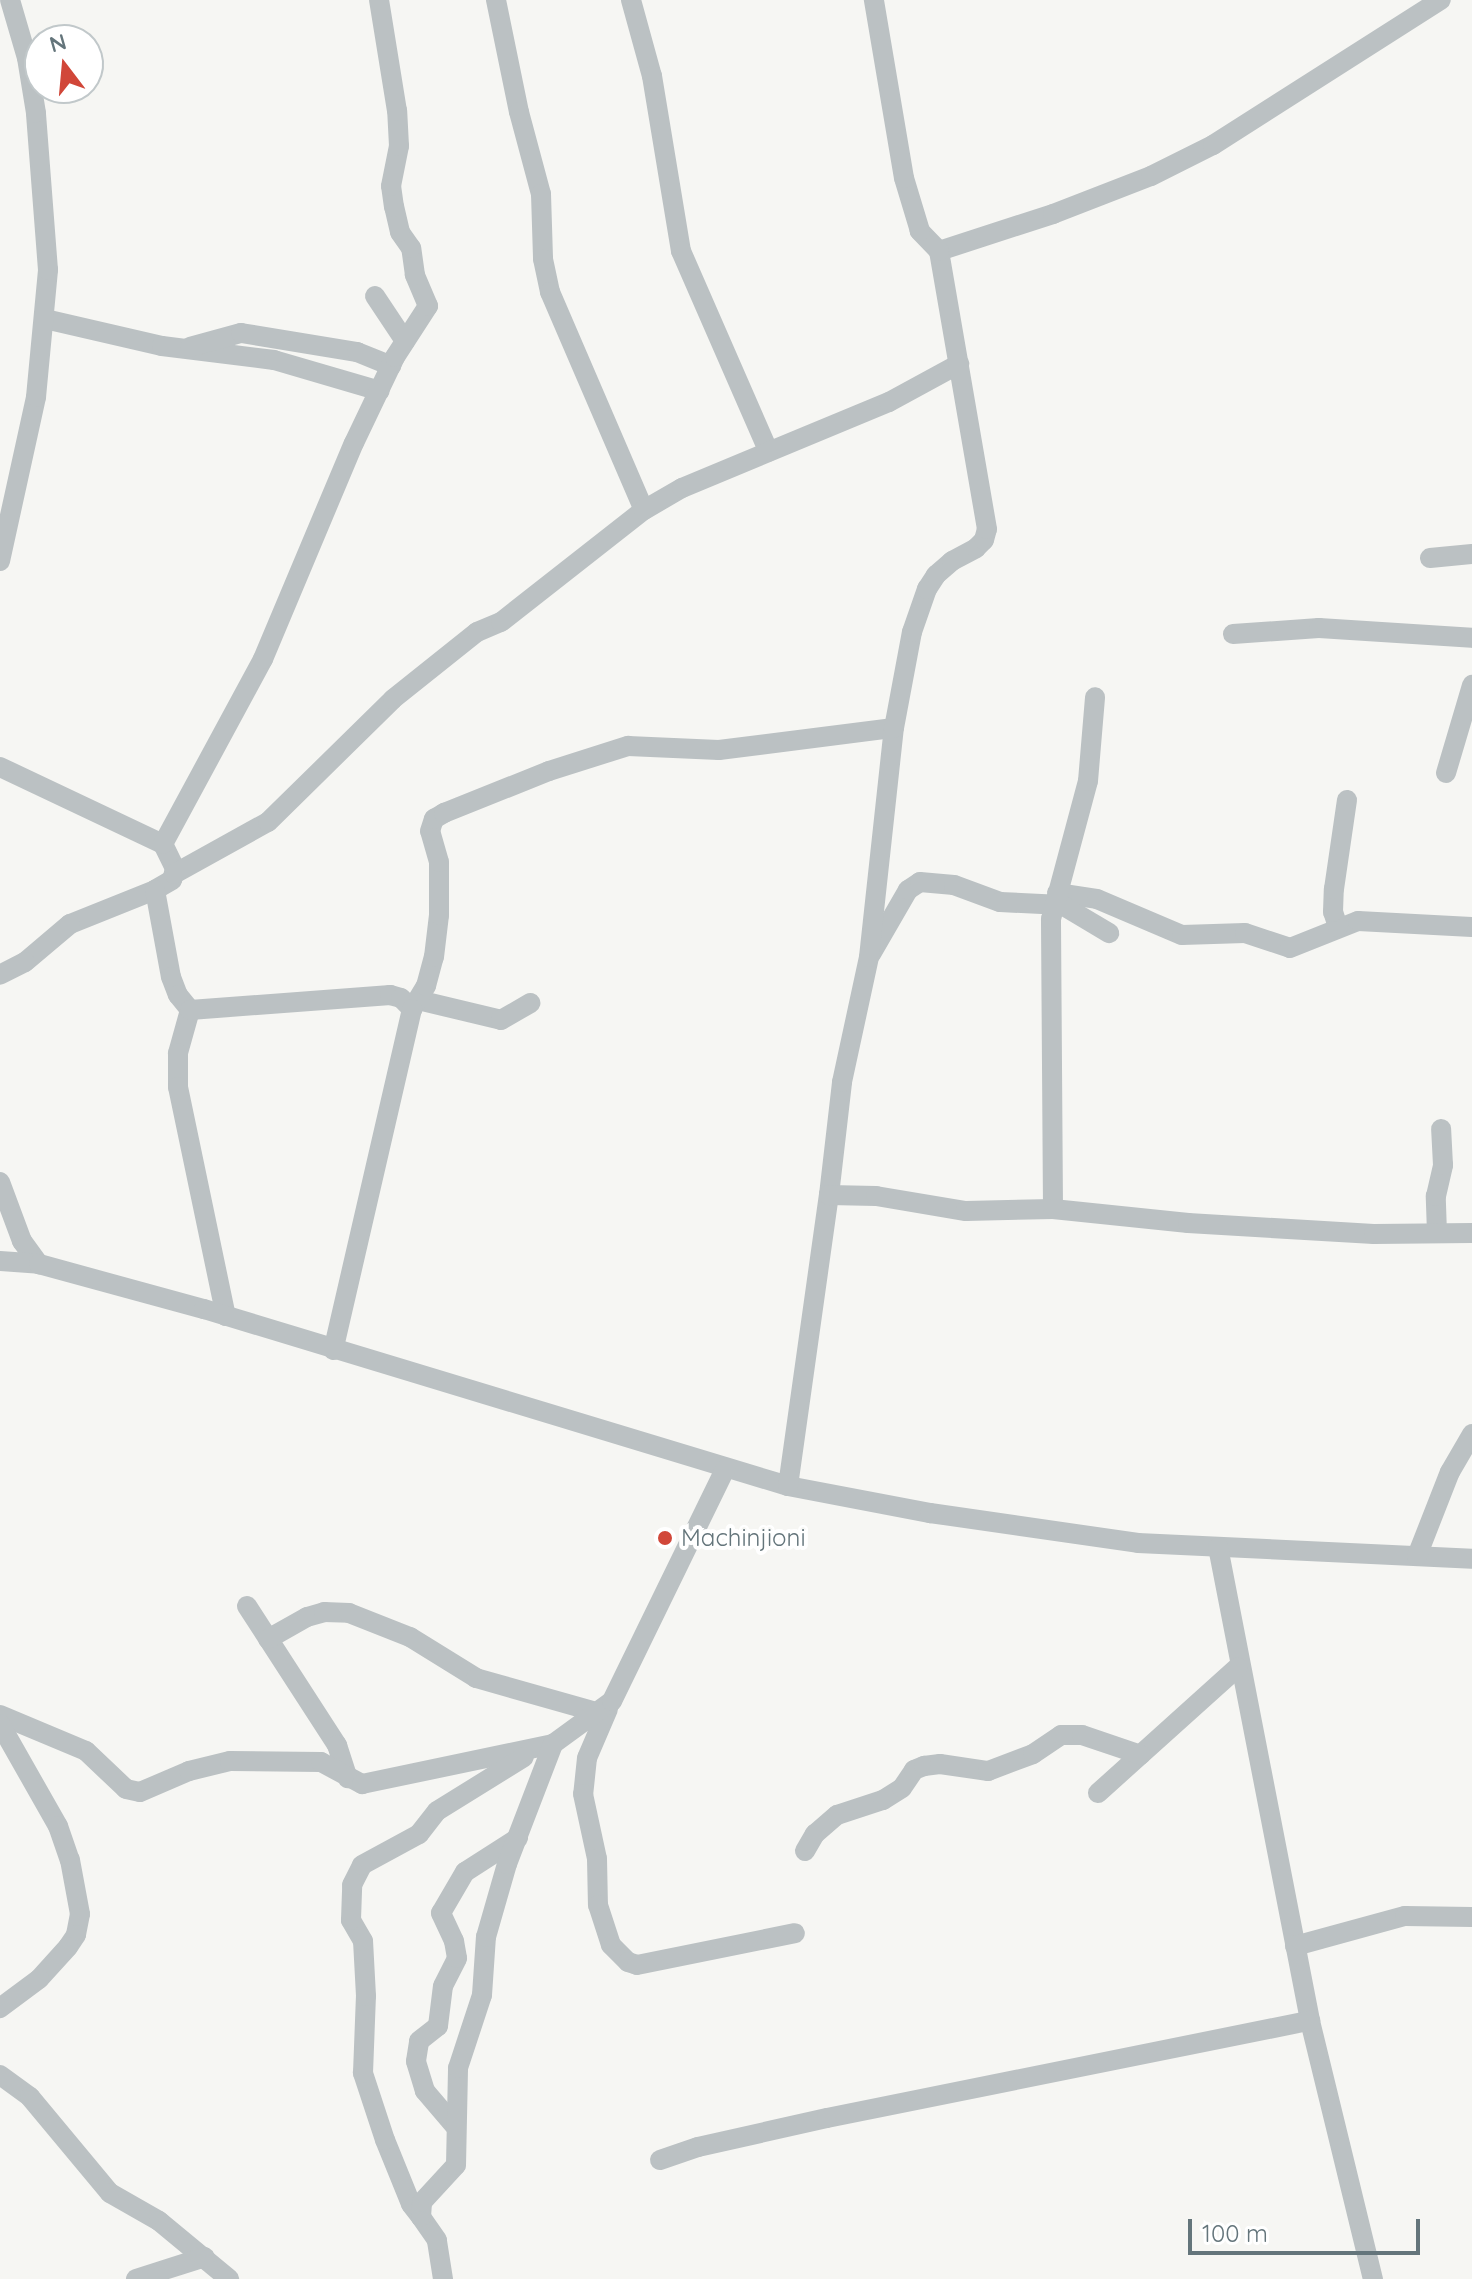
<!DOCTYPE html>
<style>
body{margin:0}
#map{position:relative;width:1472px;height:2279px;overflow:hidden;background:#f6f6f3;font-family:Quicksand,sans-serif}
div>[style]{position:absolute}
.minor>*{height:20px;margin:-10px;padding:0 10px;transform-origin:10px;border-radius:10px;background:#bbc1c3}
.dots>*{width:22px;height:22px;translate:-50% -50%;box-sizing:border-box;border:4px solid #fff;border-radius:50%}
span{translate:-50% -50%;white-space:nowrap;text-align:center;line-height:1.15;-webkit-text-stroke:8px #fff;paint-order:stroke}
.poi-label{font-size:24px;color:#64757b}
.left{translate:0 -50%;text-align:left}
.north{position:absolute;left:24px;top:24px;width:80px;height:80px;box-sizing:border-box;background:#fff;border:2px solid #c1c8ca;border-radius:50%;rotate:344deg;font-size:22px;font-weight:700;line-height:32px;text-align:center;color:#64757b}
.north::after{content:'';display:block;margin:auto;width:28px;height:36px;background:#d14739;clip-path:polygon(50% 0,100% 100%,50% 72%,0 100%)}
.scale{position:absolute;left:1188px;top:2219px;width:232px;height:36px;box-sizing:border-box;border:4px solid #64757b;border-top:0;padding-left:10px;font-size:24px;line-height:28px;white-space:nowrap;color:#64757b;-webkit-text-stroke:6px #fff;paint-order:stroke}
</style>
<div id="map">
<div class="minor">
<div style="left:496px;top:0;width:114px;rotate:78.4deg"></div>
<div style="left:519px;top:112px;width:85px;rotate:75deg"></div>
<div style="left:541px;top:194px;width:65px;rotate:88.2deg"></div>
<div style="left:543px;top:259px;width:34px;rotate:78deg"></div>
<div style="left:550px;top:292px;width:237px;rotate:66.7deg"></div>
<div style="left:631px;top:0;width:79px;rotate:74.6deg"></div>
<div style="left:652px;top:76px;width:177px;rotate:80.6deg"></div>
<div style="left:681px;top:251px;width:219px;rotate:66.4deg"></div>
<div style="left:939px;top:251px;width:120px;rotate:-18deg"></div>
<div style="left:1053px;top:214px;width:105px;rotate:-21.2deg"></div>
<div style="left:1151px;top:176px;width:69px;rotate:-26.6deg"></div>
<div style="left:1213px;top:145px;width:270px;rotate:-32.5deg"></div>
<div style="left:375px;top:296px;width:54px;rotate:56.3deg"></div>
<div style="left:45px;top:319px;width:120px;rotate:13deg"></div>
<div style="left:162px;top:346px;width:113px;rotate:7.1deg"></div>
<div style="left:274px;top:360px;width:110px;rotate:16.3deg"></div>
<div style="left:190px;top:347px;width:53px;rotate:-15.4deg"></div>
<div style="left:241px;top:333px;width:118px;rotate:9.3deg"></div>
<div style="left:357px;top:352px;width:37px;rotate:22deg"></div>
<div style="left:1430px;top:558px;width:42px;rotate:-5.4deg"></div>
<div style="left:0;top:561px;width:168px;rotate:-77.6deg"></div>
<div style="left:36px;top:397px;width:128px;rotate:-84.6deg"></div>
<div style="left:48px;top:270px;width:157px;rotate:-94.4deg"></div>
<div style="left:36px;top:113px;width:56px;rotate:-99.3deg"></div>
<div style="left:27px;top:58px;width:60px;rotate:-106.3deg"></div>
<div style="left:1233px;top:634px;width:86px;rotate:-4deg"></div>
<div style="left:1319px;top:628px;width:153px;rotate:3.7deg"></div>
<div style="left:0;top:767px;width:180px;rotate:25.3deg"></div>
<div style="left:163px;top:844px;width:28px;rotate:64deg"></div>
<div style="left:175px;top:869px;width:11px;rotate:105deg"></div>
<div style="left:172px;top:880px;width:20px;rotate:150deg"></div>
<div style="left:155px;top:890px;width:92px;rotate:158.2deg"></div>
<div style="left:70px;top:924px;width:59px;rotate:139.8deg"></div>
<div style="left:25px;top:962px;width:28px;rotate:153deg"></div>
<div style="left:1446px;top:773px;width:92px;rotate:-73.5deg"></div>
<div style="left:163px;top:844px;width:210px;rotate:-61.6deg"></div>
<div style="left:263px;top:659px;width:234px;rotate:-67.2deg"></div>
<div style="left:354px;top:443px;width:95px;rotate:-64.5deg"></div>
<div style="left:395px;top:357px;width:61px;rotate:-57.1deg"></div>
<div style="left:428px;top:306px;width:34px;rotate:-113deg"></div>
<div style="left:415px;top:275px;width:27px;rotate:-98deg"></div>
<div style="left:411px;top:248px;width:19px;rotate:-125deg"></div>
<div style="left:400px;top:232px;width:26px;rotate:-103deg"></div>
<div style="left:394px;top:207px;width:21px;rotate:-98deg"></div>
<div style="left:391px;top:186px;width:41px;rotate:-78.7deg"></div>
<div style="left:399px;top:146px;width:35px;rotate:-93deg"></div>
<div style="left:397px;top:111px;width:112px;rotate:-99.2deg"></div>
<div style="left:174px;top:874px;width:107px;rotate:-29deg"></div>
<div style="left:268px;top:822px;width:175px;rotate:-44.5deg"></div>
<div style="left:393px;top:699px;width:107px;rotate:-38.6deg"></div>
<div style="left:477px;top:632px;width:26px;rotate:-23deg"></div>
<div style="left:501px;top:622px;width:182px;rotate:-38.1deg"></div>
<div style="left:644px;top:510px;width:44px;rotate:-30.1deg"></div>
<div style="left:682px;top:488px;width:224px;rotate:-22.6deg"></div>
<div style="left:889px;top:402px;width:80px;rotate:-28.5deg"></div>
<div style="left:155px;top:890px;width:88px;rotate:79.6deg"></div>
<div style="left:171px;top:977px;width:19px;rotate:69deg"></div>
<div style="left:178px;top:995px;width:19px;rotate:51deg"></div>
<div style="left:190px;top:1010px;width:45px;rotate:105.6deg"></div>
<div style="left:178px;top:1053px;width:34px;rotate:90deg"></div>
<div style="left:178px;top:1087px;width:234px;rotate:78.2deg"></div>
<div style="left:1057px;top:893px;width:40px;rotate:8.5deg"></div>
<div style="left:1097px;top:899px;width:92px;rotate:23deg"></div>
<div style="left:1182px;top:935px;width:63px;rotate:-1.8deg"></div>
<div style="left:1245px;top:933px;width:47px;rotate:18.4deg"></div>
<div style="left:1290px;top:948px;width:73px;rotate:-21.7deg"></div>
<div style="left:1358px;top:921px;width:114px;rotate:3deg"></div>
<div style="left:1338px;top:927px;width:16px;rotate:-108deg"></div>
<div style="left:1333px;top:912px;width:23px;rotate:-88deg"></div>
<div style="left:1334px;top:889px;width:90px;rotate:-81.7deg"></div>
<div style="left:871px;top:954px;width:74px;rotate:-60deg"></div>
<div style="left:908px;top:890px;width:14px;rotate:-34deg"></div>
<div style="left:920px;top:882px;width:34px;rotate:5deg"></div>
<div style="left:954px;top:885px;width:49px;rotate:20.3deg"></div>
<div style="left:1000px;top:902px;width:62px;rotate:2.8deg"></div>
<div style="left:1062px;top:905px;width:55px;rotate:30.8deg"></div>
<div style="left:418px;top:1000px;width:85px;rotate:13.5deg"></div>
<div style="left:501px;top:1020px;width:34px;rotate:-30deg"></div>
<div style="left:412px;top:1009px;width:27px;rotate:-59deg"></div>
<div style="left:426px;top:986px;width:30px;rotate:-75deg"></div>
<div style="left:434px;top:957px;width:42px;rotate:-83.2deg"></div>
<div style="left:439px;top:915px;width:53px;rotate:-90deg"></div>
<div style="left:439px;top:862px;width:32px;rotate:-106deg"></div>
<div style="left:430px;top:831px;width:13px;rotate:-72deg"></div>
<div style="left:434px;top:819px;width:12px;rotate:-31deg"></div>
<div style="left:444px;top:813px;width:113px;rotate:-21.8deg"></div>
<div style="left:549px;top:771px;width:83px;rotate:-17.6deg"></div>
<div style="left:628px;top:746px;width:91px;rotate:2.5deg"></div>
<div style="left:719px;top:750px;width:176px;rotate:-7.2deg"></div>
<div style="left:190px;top:1010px;width:201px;rotate:-4.3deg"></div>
<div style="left:390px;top:995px;width:11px;rotate:15deg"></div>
<div style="left:401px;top:998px;width:16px;rotate:45deg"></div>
<div style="left:412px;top:1009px;width:350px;rotate:103deg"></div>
<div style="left:0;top:1182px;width:63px;rotate:69.6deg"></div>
<div style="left:22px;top:1241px;width:29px;rotate:54deg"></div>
<div style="left:829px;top:1195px;width:114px;rotate:-83.4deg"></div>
<div style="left:842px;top:1082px;width:128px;rotate:-77.8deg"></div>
<div style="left:869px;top:957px;width:230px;rotate:-83.8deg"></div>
<div style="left:894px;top:728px;width:98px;rotate:-79.4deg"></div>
<div style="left:912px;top:632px;width:46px;rotate:-70.8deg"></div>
<div style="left:927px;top:589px;width:17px;rotate:-57deg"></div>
<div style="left:936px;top:575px;width:21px;rotate:-41deg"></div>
<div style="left:952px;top:561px;width:27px;rotate:-28deg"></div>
<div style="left:976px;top:548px;width:11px;rotate:-45deg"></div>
<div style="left:984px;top:540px;width:11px;rotate:-75deg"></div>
<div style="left:987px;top:529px;width:282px;rotate:-99.8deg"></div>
<div style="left:939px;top:251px;width:28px;rotate:-134deg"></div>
<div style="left:920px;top:231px;width:55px;rotate:-106.8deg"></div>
<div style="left:904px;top:178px;width:181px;rotate:-99.6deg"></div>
<div style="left:1053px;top:1209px;width:290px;rotate:-90.4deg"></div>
<div style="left:1051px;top:919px;width:143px;rotate:-75deg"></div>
<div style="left:1088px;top:781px;width:84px;rotate:-85.2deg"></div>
<div style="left:1437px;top:1233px;width:37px;rotate:-92deg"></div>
<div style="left:1436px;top:1196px;width:32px;rotate:-77deg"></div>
<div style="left:1443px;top:1165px;width:36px;rotate:-93deg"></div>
<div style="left:0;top:1261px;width:39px;rotate:4deg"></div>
<div style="left:39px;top:1264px;width:171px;rotate:15.3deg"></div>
<div style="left:204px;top:1309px;width:610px;rotate:16.86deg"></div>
<div style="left:788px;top:1486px;width:145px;rotate:10.8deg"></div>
<div style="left:930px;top:1513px;width:210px;rotate:8.2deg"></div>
<div style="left:1138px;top:1543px;width:334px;rotate:2.7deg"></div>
<div style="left:788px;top:1486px;width:294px;rotate:-82deg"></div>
<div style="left:829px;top:1195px;width:47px;rotate:1.2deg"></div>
<div style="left:876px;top:1196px;width:91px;rotate:9.5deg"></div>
<div style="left:966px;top:1211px;width:87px;rotate:-1.3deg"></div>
<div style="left:1053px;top:1209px;width:136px;rotate:5.9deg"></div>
<div style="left:1188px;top:1223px;width:186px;rotate:3.4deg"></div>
<div style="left:1374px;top:1234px;width:98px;rotate:-0.6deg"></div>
<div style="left:1218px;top:1547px;width:483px;rotate:79deg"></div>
<div style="left:1310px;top:2021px;width:266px;rotate:76.3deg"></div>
<div style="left:1417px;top:1556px;width:90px;rotate:-68.6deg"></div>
<div style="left:1450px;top:1472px;width:44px;rotate:-59.9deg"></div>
<div style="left:247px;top:1606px;width:166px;rotate:57.1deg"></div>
<div style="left:337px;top:1745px;width:35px;rotate:72deg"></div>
<div style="left:268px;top:1639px;width:45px;rotate:-29.4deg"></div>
<div style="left:307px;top:1617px;width:18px;rotate:-16deg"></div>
<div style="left:324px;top:1612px;width:25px;rotate:2deg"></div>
<div style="left:349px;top:1613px;width:66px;rotate:21.5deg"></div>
<div style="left:410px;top:1637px;width:78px;rotate:31.8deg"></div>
<div style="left:476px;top:1678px;width:129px;rotate:15.8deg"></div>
<div style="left:608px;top:1709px;width:53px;rotate:113.2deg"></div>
<div style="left:587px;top:1758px;width:36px;rotate:96deg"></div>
<div style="left:583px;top:1794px;width:66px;rotate:77.8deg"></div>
<div style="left:597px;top:1859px;width:46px;rotate:88.8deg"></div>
<div style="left:598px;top:1905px;width:42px;rotate:72deg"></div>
<div style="left:611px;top:1945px;width:24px;rotate:45deg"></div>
<div style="left:628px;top:1962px;width:9px;rotate:18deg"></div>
<div style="left:637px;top:1965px;width:161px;rotate:-11.4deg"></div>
<div style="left:0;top:1715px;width:93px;rotate:22.7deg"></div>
<div style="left:86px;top:1751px;width:55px;rotate:43.5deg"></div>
<div style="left:126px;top:1789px;width:14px;rotate:12deg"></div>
<div style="left:140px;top:1792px;width:53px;rotate:-23.2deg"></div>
<div style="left:189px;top:1771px;width:42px;rotate:-13.7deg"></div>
<div style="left:230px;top:1761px;width:91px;rotate:0.6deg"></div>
<div style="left:321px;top:1762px;width:47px;rotate:28.2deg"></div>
<div style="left:362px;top:1784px;width:195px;rotate:-11.8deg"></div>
<div style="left:553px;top:1744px;width:73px;rotate:-36.1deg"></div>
<div style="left:612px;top:1701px;width:258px;rotate:-64deg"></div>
<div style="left:0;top:1724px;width:117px;rotate:60.4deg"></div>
<div style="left:58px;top:1826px;width:36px;rotate:71deg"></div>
<div style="left:70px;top:1860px;width:55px;rotate:79.5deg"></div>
<div style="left:80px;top:1914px;width:21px;rotate:101deg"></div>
<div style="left:76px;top:1935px;width:14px;rotate:124deg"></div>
<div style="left:68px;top:1947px;width:43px;rotate:132.2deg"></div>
<div style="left:39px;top:1979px;width:49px;rotate:143.4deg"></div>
<div style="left:1098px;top:1793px;width:188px;rotate:-42deg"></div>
<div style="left:805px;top:1851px;width:20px;rotate:-60deg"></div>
<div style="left:815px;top:1834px;width:29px;rotate:-41deg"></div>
<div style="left:837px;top:1815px;width:48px;rotate:-18.1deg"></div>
<div style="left:883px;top:1800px;width:22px;rotate:-32deg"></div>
<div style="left:902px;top:1788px;width:22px;rotate:-56deg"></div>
<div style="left:914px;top:1770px;width:11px;rotate:-22deg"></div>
<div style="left:924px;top:1766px;width:16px;rotate:-7deg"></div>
<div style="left:940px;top:1764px;width:49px;rotate:8.3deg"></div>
<div style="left:988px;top:1771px;width:48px;rotate:-20.7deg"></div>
<div style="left:1033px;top:1754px;width:34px;rotate:-34deg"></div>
<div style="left:1061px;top:1735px;width:21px"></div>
<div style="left:1082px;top:1735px;width:62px;rotate:18.7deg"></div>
<div style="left:1295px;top:1946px;width:114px;rotate:-15.3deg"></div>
<div style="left:1405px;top:1916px;width:67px;rotate:0.9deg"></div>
<div style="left:0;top:2075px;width:37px;rotate:36deg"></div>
<div style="left:30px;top:2097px;width:125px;rotate:50.2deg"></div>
<div style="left:110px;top:2193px;width:56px;rotate:29.7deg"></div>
<div style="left:159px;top:2221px;width:91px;rotate:39.6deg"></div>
<div style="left:454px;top:2125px;width:45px;rotate:-130.5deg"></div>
<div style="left:425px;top:2091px;width:31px;rotate:-107deg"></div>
<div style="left:416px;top:2061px;width:20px;rotate:-81deg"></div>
<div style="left:419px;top:2041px;width:24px;rotate:-38deg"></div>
<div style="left:438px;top:2026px;width:40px;rotate:-82.9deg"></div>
<div style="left:443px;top:1986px;width:31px;rotate:-63deg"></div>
<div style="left:457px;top:1958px;width:17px;rotate:-100deg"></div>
<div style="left:454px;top:1941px;width:31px;rotate:-115deg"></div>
<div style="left:441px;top:1913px;width:48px;rotate:-59.7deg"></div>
<div style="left:465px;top:1872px;width:63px;rotate:-32.7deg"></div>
<div style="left:660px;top:2160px;width:40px;rotate:-18.9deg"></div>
<div style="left:698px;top:2147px;width:132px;rotate:-12.7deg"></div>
<div style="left:827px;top:2118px;width:493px;rotate:-11.4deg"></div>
<div style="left:421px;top:2217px;width:16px;rotate:-128deg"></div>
<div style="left:411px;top:2204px;width:69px;rotate:-112.1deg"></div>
<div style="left:385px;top:2140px;width:71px;rotate:-108.2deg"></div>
<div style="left:363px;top:2073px;width:77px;rotate:-87.8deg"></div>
<div style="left:366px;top:1996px;width:55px;rotate:-93.1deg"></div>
<div style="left:363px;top:1941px;width:24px;rotate:-120deg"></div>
<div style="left:351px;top:1920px;width:35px;rotate:-88deg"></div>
<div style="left:352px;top:1885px;width:22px;rotate:-63deg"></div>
<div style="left:362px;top:1865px;width:65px;rotate:-28.5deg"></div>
<div style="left:419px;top:1834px;width:29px;rotate:-52deg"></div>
<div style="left:437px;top:1811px;width:102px;rotate:-31.8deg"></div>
<div style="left:136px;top:2279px;width:72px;rotate:-17.7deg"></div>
<div style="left:443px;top:2279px;width:39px;rotate:-99deg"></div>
<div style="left:437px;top:2240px;width:28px;rotate:-125deg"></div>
<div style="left:421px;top:2217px;width:15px;rotate:-86deg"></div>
<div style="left:422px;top:2202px;width:50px;rotate:-47.4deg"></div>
<div style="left:456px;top:2165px;width:97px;rotate:-88.8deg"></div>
<div style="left:458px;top:2068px;width:77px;rotate:-71.8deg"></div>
<div style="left:482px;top:1995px;width:58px;rotate:-86.1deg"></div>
<div style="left:486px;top:1937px;width:76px;rotate:-74deg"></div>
<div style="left:507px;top:1864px;width:129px;rotate:-69deg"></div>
</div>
<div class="dots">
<div style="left:665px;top:1538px;background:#d14739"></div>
</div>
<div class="poi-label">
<span class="left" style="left:681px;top:1538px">Machinjioni</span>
</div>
<div class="north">N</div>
<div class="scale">100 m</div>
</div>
